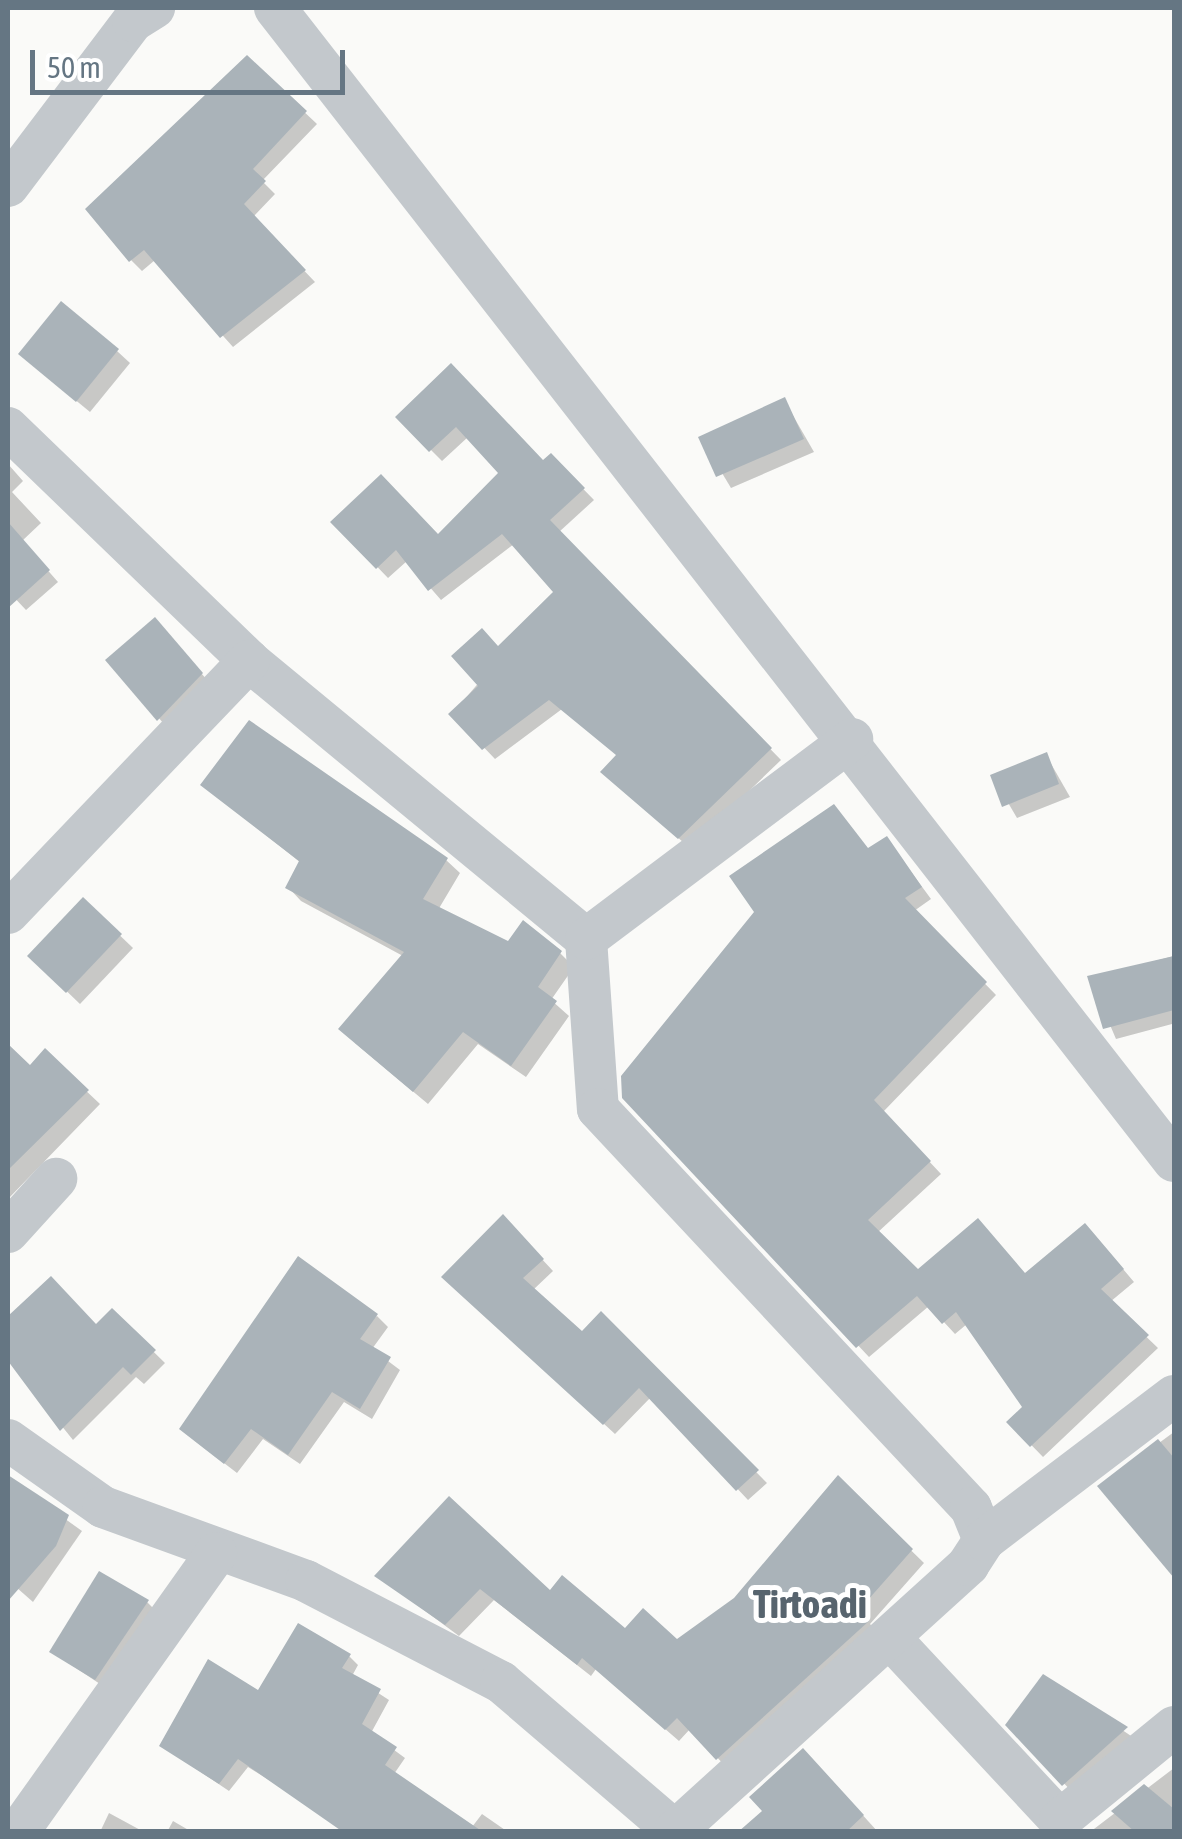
<!DOCTYPE html>
<style>
body{margin:0}
#map{position:relative;width:1182px;height:1839px;overflow:hidden;background:#fafaf8;font-family:"Asap Condensed",sans-serif}
div>[style]{position:absolute}
.shadow>*{inset:0;background:#0003}
.building>*{inset:0;background:#aab3b9}
.minor>*{height:42px;margin:-21px;padding:0 21px;transform-origin:21px;border-radius:21px;background:#c3c8cc}
span{translate:-50% -50%;white-space:nowrap;text-align:center;line-height:1.15;-webkit-text-stroke:10px #fff;paint-order:stroke}
.quarter-label{font-size:40px;color:#57646e;font-weight:700}
.frame{position:absolute;inset:0;border:10px solid #657683;pointer-events:none}
.scale{position:absolute;left:30px;top:50px;width:315px;height:45px;box-sizing:border-box;border:5px solid #657683;border-top:0;padding-left:12px;font-size:30px;line-height:35px;white-space:nowrap;color:#657683;-webkit-text-stroke:8px #fff;paint-order:stroke}
</style>
<div id="map">
<div class="shadow">
<div style="clip-path:polygon(247px 58px,317px 124px,262px 181px,275px 194px,253px 217px,315px 282px,233px 347px,155px 260px,142px 271px,131px 260px)"></div>
<div style="clip-path:polygon(117px 351px,130px 363px,90px 412px,34px 366px)"></div>
<div style="clip-path:polygon(451px 366px,543px 463px,551px 456px,594px 500px,559px 532px,781px 760px,690px 848px,614px 783px,619px 756px,562px 709px,495px 759px,452px 714px,556px 592px,514px 544px,441px 600px,407px 561px,388px 578px,334px 522px,438px 537px,502px 474px,468px 437px,442px 461px,398px 417px)"></div>
<div style="clip-path:polygon(784px 400px,814px 452px,731px 488px,701px 438px)"></div>
<div style="clip-path:polygon(8px 464px,23px 481px,12px 492px,41px 523px,22px 541px,58px 582px,26px 610px,8px 591px)"></div>
<div style="clip-path:polygon(167px 633px,213px 687px,171px 732px,108px 660px)"></div>
<div style="clip-path:polygon(1046px 755px,1070px 797px,1017px 818px,993px 777px)"></div>
<div style="clip-path:polygon(203px 785px,446px 860px,460px 873px,438px 910px,509px 944px,560px 953px,574px 967px,551px 1000px,569px 1016px,526px 1077px,478px 1044px,428px 1104px,355px 1043px,403px 956px,301px 901px,288px 887px,301px 863px)"></div>
<div style="clip-path:polygon(887px 839px,931px 899px,914px 911px,996px 995px,883px 1112px,941px 1174px,877px 1233px,918px 1272px,1026px 1276px,1096px 1237px,1134px 1282px,1110px 1302px,1158px 1348px,1043px 1457px,1009px 1422px,1025px 1407px,967px 1324px,955px 1334px,929px 1306px,869px 1357px,625px 1097px)"></div>
<div style="clip-path:polygon(84px 901px,133px 948px,80px 1004px,30px 956px)"></div>
<div style="clip-path:polygon(1174px 956px,1174px 1034px,1172px 1024px,1116px 1039px,1090px 978px)"></div>
<div style="clip-path:polygon(8px 1047px,30px 1069px,45px 1052px,100px 1104px,8px 1199px)"></div>
<div style="clip-path:polygon(503px 1217px,553px 1271px,533px 1290px,583px 1334px,601px 1315px,767px 1483px,748px 1500px,651px 1397px,615px 1434px,455px 1287px)"></div>
<div style="clip-path:polygon(51px 1279px,96px 1327px,112px 1311px,165px 1363px,144px 1384px,136px 1377px,73px 1440px,8px 1359px,8px 1328px)"></div>
<div style="clip-path:polygon(377px 1316px,388px 1327px,372px 1349px,400px 1370px,372px 1419px,344px 1402px,300px 1464px,263px 1439px,237px 1473px,194px 1440px)"></div>
<div style="clip-path:polygon(1174px 1432px,1174px 1574px,1100px 1486px)"></div>
<div style="clip-path:polygon(8px 1478px,82px 1531px,33px 1602px,8px 1580px)"></div>
<div style="clip-path:polygon(838px 1479px,924px 1563px,870px 1624px,880px 1635px,730px 1771px,690px 1729px,679px 1741px,596px 1669px,591px 1676px,494px 1600px,459px 1636px,378px 1576px,550px 1594px,625px 1631px,676px 1642px,735px 1600px)"></div>
<div style="clip-path:polygon(147px 1602px,159px 1614px,109px 1690px,52px 1652px)"></div>
<div style="clip-path:polygon(349px 1656px,358px 1665px,352px 1676px,389px 1700px,371px 1733px,405px 1758px,394px 1774px,472px 1827px,482px 1814px,508px 1832px,353px 1832px,248px 1767px,229px 1791px,162px 1746px)"></div>
<div style="clip-path:polygon(1044px 1677px,1137px 1740px,1075px 1795px,1009px 1725px)"></div>
<div style="clip-path:polygon(1174px 1768px,1174px 1832px,1090px 1832px)"></div>
<div style="clip-path:polygon(822px 1770px,878px 1832px,742px 1832px,765px 1811px)"></div>
<div style="clip-path:polygon(109px 1813px,144px 1832px,100px 1832px)"></div>
<div style="clip-path:polygon(173px 1821px,192px 1832px,167px 1832px)"></div>
</div>
<div class="building">
<div style="clip-path:polygon(247px 55px,307px 111px,253px 169px,266px 181px,244px 204px,306px 270px,220px 338px,144px 250px,129px 262px,85px 209px)"></div>
<div style="clip-path:polygon(61px 301px,119px 349px,76px 402px,18px 354px)"></div>
<div style="clip-path:polygon(451px 363px,543px 460px,551px 453px,585px 488px,550px 520px,772px 748px,678px 839px,600px 772px,616px 755px,549px 700px,482px 750px,448px 714px,478px 686px,451px 656px,482px 628px,498px 646px,553px 592px,502px 534px,428px 591px,396px 550px,376px 569px,330px 522px,381px 474px,438px 534px,498px 473px,456px 427px,429px 452px,395px 417px)"></div>
<div style="clip-path:polygon(785px 397px,804px 439px,716px 477px,698px 437px)"></div>
<div style="clip-path:polygon(8px 522px,50px 570px,8px 608px)"></div>
<div style="clip-path:polygon(155px 617px,203px 673px,157px 721px,105px 660px)"></div>
<div style="clip-path:polygon(249px 720px,448px 858px,423px 899px,508px 941px,523px 920px,562px 951px,538px 987px,557px 1001px,511px 1066px,463px 1032px,413px 1092px,338px 1029px,404px 952px,285px 888px,299px 861px,200px 785px)"></div>
<div style="clip-path:polygon(1047px 752px,1059px 784px,1002px 807px,990px 775px)"></div>
<div style="clip-path:polygon(834px 804px,868px 848px,887px 836px,922px 887px,905px 898px,987px 982px,874px 1100px,931px 1161px,868px 1220px,918px 1269px,978px 1218px,1025px 1273px,1085px 1223px,1124px 1269px,1101px 1289px,1149px 1335px,1030px 1447px,1006px 1422px,1022px 1407px,956px 1312px,942px 1324px,917px 1296px,856px 1348px,622px 1098px,621px 1076px,754px 912px,729px 876px)"></div>
<div style="clip-path:polygon(83px 897px,122px 934px,66px 993px,27px 956px)"></div>
<div style="clip-path:polygon(1174px 956px,1174px 1010px,1103px 1029px,1087px 976px)"></div>
<div style="clip-path:polygon(8px 1044px,30px 1065px,45px 1048px,89px 1090px,8px 1170px)"></div>
<div style="clip-path:polygon(503px 1214px,544px 1259px,523px 1278px,582px 1331px,601px 1311px,759px 1470px,736px 1491px,639px 1388px,603px 1425px,441px 1277px)"></div>
<div style="clip-path:polygon(298px 1256px,378px 1314px,360px 1339px,391px 1357px,360px 1409px,332px 1392px,288px 1455px,251px 1429px,224px 1464px,179px 1429px)"></div>
<div style="clip-path:polygon(51px 1276px,96px 1324px,112px 1308px,156px 1350px,131px 1375px,123px 1367px,60px 1431px,8px 1361px,8px 1316px)"></div>
<div style="clip-path:polygon(1158px 1439px,1174px 1458px,1174px 1578px,1097px 1486px)"></div>
<div style="clip-path:polygon(8px 1475px,69px 1515px,56px 1546px,8px 1601px)"></div>
<div style="clip-path:polygon(838px 1475px,913px 1549px,859px 1610px,869px 1621px,716px 1760px,677px 1718px,665px 1730px,582px 1658px,577px 1665px,480px 1589px,445px 1625px,374px 1576px,449px 1496px,550px 1590px,562px 1575px,625px 1628px,643px 1608px,677px 1639px,734px 1598px)"></div>
<div style="clip-path:polygon(99px 1571px,149px 1600px,95px 1680px,49px 1652px)"></div>
<div style="clip-path:polygon(298px 1623px,351px 1654px,342px 1668px,381px 1689px,362px 1724px,397px 1747px,385px 1765px,483px 1832px,343px 1832px,238px 1759px,219px 1784px,159px 1746px,208px 1659px,258px 1690px)"></div>
<div style="clip-path:polygon(1043px 1674px,1128px 1727px,1062px 1786px,1005px 1725px)"></div>
<div style="clip-path:polygon(803px 1748px,864px 1815px,846px 1832px,738px 1832px,762px 1811px,749px 1797px)"></div>
<div style="clip-path:polygon(1144px 1784px,1174px 1809px,1174px 1832px,1135px 1832px,1111px 1811px)"></div>
</div>
<div class="minor">
<div style="left:275px;top:8px;width:1462px;rotate:52.06deg"></div>
<div style="left:8px;top:186px;width:207px;rotate:-52.9deg"></div>
<div style="left:133px;top:21px;width:25px;rotate:-32deg"></div>
<div style="left:8px;top:428px;width:335px;rotate:44deg"></div>
<div style="left:249px;top:661px;width:437px;rotate:39.5deg"></div>
<div style="left:586px;top:939px;width:170px;rotate:86deg"></div>
<div style="left:598px;top:1109px;width:546px;rotate:46.93deg"></div>
<div style="left:971px;top:1508px;width:35px;rotate:68deg"></div>
<div style="left:8px;top:913px;width:349px;rotate:-46.3deg"></div>
<div style="left:586px;top:939px;width:333px;rotate:-36.9deg"></div>
<div style="left:8px;top:1232px;width:72px;rotate:-47.8deg"></div>
<div style="left:8px;top:1440px;width:116px;rotate:35.2deg"></div>
<div style="left:103px;top:1507px;width:216px;rotate:20deg"></div>
<div style="left:306px;top:1581px;width:220px;rotate:27.4deg"></div>
<div style="left:501px;top:1682px;width:230px;rotate:40.6deg"></div>
<div style="left:890px;top:1638px;width:249px;rotate:47deg"></div>
<div style="left:1060px;top:1820px;width:147px;rotate:-39.2deg"></div>
<div style="left:675px;top:1831px;width:396px;rotate:-42.2deg"></div>
<div style="left:968px;top:1565px;width:30px;rotate:-57deg"></div>
<div style="left:984px;top:1540px;width:238px;rotate:-37.2deg"></div>
<div style="left:18px;top:1832px;width:342px;rotate:-54.6deg"></div>
</div>
<div class="quarter-label">
<span style="left:810px;top:1604px">Tirtoadi</span>
</div>
<div class="frame"></div>
<div class="scale">50 m</div>
</div>
